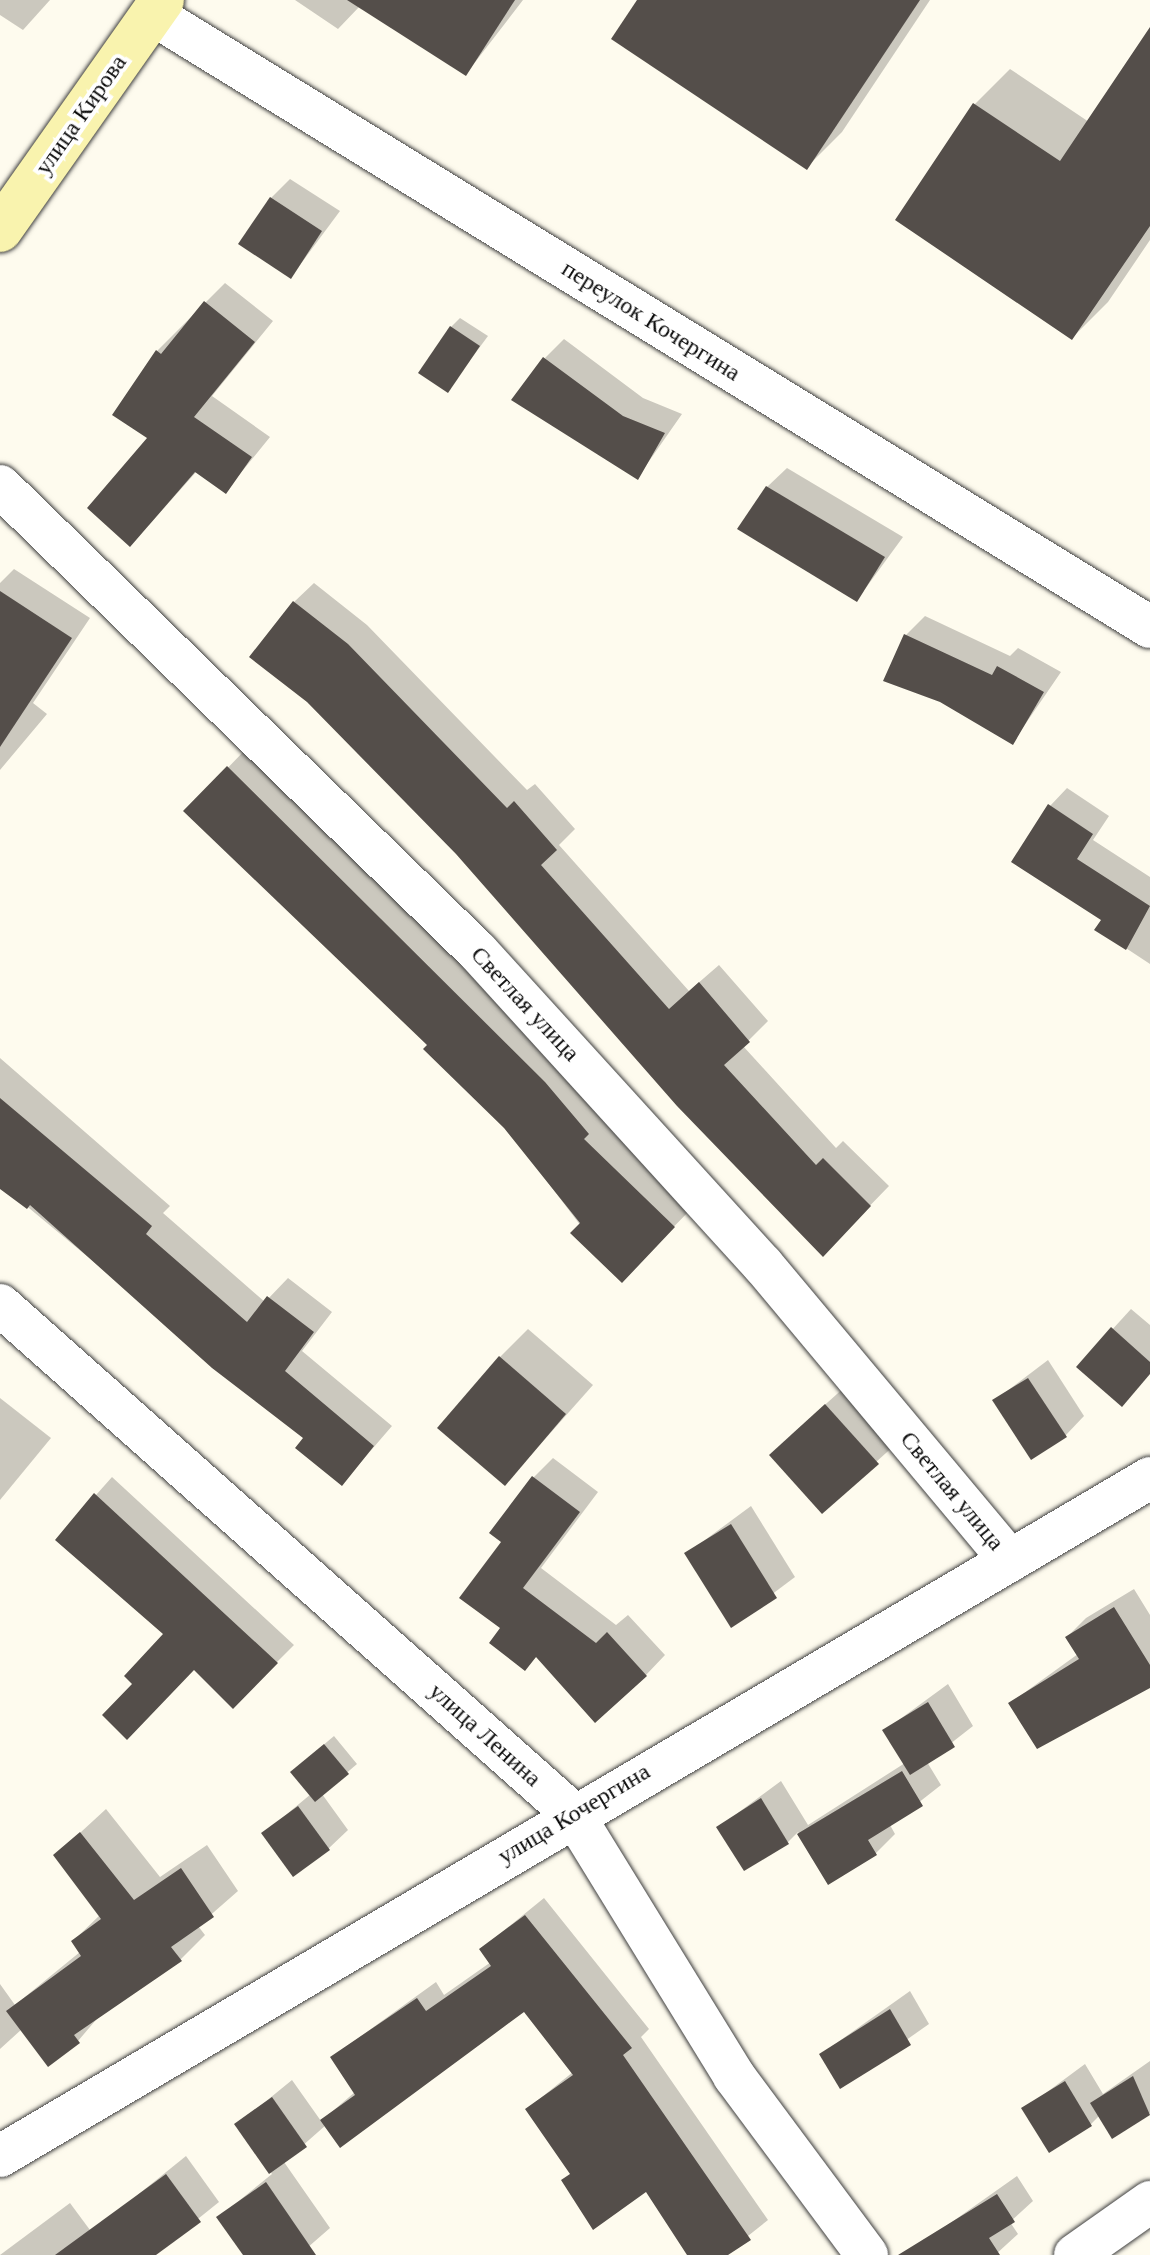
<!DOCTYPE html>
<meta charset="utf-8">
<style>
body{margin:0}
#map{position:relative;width:1150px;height:2255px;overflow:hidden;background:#fefbee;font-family:Georgia,serif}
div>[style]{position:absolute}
.shadow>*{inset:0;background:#0003}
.building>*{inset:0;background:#544e4a}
.roads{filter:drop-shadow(0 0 2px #404040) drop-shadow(0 0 2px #404040)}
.minor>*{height:42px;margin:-21px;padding:0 21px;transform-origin:21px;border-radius:21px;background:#fff}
.secondary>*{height:44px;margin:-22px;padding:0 22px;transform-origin:22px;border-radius:22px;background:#f9f3ae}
span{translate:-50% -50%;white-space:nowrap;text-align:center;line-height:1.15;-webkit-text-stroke:8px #fff;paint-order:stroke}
.street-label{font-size:24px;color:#0d0d0d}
</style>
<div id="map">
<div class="shadow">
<div style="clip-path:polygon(0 0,50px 0,23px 30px,0 15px)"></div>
<div style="clip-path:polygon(295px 0,523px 0,466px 74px,360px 6px,338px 29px)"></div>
<div style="clip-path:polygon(640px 0,930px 0,842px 132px,807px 167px)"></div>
<div style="clip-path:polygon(1150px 31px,1150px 240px,1108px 302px,1072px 338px,897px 219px,975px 104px,1010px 69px,1089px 122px)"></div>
<div style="clip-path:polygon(290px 179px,340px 211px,291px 277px,271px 198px)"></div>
<div style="clip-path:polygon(225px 283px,273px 321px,212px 396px,270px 437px,226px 491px,197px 471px,149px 525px,150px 438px,115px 414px,157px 351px)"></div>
<div style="clip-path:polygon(460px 318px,488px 336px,448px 390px,451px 327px)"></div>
<div style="clip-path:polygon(564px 339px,643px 398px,682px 414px,638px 477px,545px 358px)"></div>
<div style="clip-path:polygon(787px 468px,903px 537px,857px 600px,767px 487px)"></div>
<div style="clip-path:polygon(14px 569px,90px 618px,33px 703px,47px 714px,0 770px,0 583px)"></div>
<div style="clip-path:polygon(314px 583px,367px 625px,527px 790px,535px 784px,575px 829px,559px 845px,689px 991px,719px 965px,768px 1021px,743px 1046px,836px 1148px,843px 1141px,889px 1186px,823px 1254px,294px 602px)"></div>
<div style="clip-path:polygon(925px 616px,1010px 656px,1018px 648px,1061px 672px,1013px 742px,906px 635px)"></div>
<div style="clip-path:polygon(247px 748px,564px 1063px,693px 1207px,622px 1280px,505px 1126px,430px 1045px,186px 811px)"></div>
<div style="clip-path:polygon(1067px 788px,1109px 816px,1093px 840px,1150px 877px,1150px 964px,1097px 929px,1103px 920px,1050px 806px)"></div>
<div style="clip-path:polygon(0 1058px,170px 1206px,163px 1213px,265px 1302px,288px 1278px,332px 1312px,302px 1351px,392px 1426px,342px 1484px,306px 1438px,0 1184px)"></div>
<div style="clip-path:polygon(1131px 1309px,1150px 1325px,1150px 1374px,1079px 1366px)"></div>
<div style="clip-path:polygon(528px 1329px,593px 1385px,505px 1484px,500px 1357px)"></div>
<div style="clip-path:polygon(1048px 1360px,1084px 1416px,1065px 1436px,995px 1400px)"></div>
<div style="clip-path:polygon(846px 1386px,897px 1443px,822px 1511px,791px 1435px)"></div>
<div style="clip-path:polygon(0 1398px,51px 1438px,0 1500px)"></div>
<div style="clip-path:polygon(553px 1458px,598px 1492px,541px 1568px,616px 1625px,628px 1615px,665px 1655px,646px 1675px,537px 1656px,525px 1668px,503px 1628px,504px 1542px,534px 1477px)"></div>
<div style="clip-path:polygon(112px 1477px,294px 1645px,233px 1706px,194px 1668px,135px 1684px,166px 1634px,57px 1539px)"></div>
<div style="clip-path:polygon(751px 1506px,795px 1577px,731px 1625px,686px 1554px)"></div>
<div style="clip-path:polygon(1134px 1589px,1150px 1615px,1150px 1685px,1010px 1703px,1078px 1654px,1067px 1637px,1086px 1618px)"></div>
<div style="clip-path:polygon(948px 1684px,973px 1726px,927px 1762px,941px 1785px,890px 1825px,895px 1834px,876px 1853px,828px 1883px,798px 1832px,788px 1842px,719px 1827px,781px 1781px,808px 1825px,905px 1763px,885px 1730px)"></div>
<div style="clip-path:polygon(334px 1736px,357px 1764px,322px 1794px,348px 1830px,328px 1849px,264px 1833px,311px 1794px,302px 1763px)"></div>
<div style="clip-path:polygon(106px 1809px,160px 1877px,207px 1845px,238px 1891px,198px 1926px,205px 1935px,181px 1959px,101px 2014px,78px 2041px,22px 2029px,0 2049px,0 1984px,15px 2005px,80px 1952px,73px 1941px,101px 1914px,56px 1855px)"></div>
<div style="clip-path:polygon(544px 1898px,649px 2029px,641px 2037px,768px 2220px,724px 2255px,690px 2255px,646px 2189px,572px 2173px,527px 2109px,573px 2072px,525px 2009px,326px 2125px,284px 2162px,330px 2228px,299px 2255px,246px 2255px,219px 2217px,272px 2174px,237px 2125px,292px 2080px,321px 2121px,355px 2092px,332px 2057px,436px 1982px,444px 1995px,491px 1962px,481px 1949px)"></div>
<div style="clip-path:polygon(910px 1991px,929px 2024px,841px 2086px,821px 2054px)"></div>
<div style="clip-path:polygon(1150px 2061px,1150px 2113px,1113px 2136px,1100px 2115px,1091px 2124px,1024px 2109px,1085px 2064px,1103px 2094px)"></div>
<div style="clip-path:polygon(186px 2156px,219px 2202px,153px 2255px,136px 2255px,109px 2218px)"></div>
<div style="clip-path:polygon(1017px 2176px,1033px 2201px,1010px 2222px,1018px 2234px,995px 2255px,944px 2255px,932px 2236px)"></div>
<div style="clip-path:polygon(70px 2203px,104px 2249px,97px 2255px,0 2255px)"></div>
</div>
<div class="building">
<div style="clip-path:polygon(347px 0,515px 0,466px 76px)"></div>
<div style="clip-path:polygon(637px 0,920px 0,807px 170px,611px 39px)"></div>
<div style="clip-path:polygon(1150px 27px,1150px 226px,1072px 340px,895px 220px,973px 103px,1060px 161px)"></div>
<div style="clip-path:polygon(270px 197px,322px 231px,291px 279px,238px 244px)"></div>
<div style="clip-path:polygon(204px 301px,255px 342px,194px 417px,252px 457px,226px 494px,195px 472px,130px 547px,87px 508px,147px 438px,112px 415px,156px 350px,161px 354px)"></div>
<div style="clip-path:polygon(450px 326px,480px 346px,448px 393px,418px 373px)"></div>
<div style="clip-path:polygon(543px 357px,623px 416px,665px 433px,638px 480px,511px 400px)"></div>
<div style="clip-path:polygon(766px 486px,885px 557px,857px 602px,737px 529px)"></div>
<div style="clip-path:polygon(0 591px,72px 638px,0 747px)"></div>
<div style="clip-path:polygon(293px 601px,348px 644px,507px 808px,514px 801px,557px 850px,541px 865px,669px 1009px,699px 982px,750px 1042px,724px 1065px,816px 1165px,823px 1158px,871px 1206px,823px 1257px,677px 1106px,456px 854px,307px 702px,249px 657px)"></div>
<div style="clip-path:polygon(904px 634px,992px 675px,997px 666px,1044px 692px,1013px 745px,940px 702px,883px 681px)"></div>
<div style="clip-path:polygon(227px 766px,545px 1082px,589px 1134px,584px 1139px,675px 1227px,622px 1283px,570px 1233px,580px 1223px,504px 1128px,423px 1049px,427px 1045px,183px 811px)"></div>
<div style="clip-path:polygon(1048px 804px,1093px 834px,1077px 859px,1150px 906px,1126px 950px,1094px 930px,1101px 920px,1011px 862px)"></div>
<div style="clip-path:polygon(0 1098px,152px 1226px,146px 1234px,247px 1322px,267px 1296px,314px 1332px,285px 1371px,374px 1446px,342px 1486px,295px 1448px,303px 1438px,212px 1368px,30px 1205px,27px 1209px,0 1189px)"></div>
<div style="clip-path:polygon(1111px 1327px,1150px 1362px,1150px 1374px,1122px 1407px,1076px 1367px)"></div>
<div style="clip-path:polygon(499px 1356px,566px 1414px,505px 1486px,437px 1428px)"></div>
<div style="clip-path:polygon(1028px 1378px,1067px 1437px,1031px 1460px,992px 1400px)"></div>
<div style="clip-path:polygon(825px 1404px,879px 1464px,822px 1514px,769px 1455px)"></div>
<div style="clip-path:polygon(532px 1476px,580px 1512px,523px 1588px,596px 1643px,607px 1632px,647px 1676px,595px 1723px,536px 1657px,525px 1671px,489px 1643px,500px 1628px,459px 1598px,501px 1542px,489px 1533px)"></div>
<div style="clip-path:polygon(94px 1493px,278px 1663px,233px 1709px,194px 1670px,127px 1740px,102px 1715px,132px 1684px,124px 1676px,163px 1634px,55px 1540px)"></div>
<div style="clip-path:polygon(731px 1524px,777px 1598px,731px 1628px,684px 1553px)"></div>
<div style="clip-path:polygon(1114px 1607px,1150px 1665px,1150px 1688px,1037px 1749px,1008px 1703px,1079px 1659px,1065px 1637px)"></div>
<div style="clip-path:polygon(928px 1702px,955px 1747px,910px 1775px,882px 1730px)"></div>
<div style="clip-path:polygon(324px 1744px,349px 1774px,315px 1802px,290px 1772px)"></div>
<div style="clip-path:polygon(902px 1771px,923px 1806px,868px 1840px,877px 1855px,828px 1885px,797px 1834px)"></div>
<div style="clip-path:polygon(761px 1798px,789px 1844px,744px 1871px,716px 1827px)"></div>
<div style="clip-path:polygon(298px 1806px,330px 1850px,293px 1877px,261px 1833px)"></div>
<div style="clip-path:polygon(80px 1832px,134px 1900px,181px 1868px,214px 1917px,171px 1947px,182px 1961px,74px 2035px,80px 2043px,48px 2067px,6px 2011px,81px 1956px,71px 1941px,101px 1919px,53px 1855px)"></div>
<div style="clip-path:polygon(525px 1915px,632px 2048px,623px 2055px,751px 2240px,728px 2255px,687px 2255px,646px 2192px,593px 2230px,561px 2180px,570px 2174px,525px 2109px,573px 2075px,524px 2012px,340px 2148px,320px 2120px,355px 2095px,330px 2057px,417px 1998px,426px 2011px,491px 1966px,479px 1949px)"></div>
<div style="clip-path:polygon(890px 2009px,911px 2045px,840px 2089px,819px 2054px)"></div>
<div style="clip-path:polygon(1133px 2076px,1150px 2115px,1112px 2139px,1090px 2103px)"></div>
<div style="clip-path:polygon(1065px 2081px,1092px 2126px,1049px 2153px,1021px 2108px)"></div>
<div style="clip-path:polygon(272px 2097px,307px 2147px,269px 2174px,234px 2124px)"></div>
<div style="clip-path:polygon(166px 2174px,201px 2222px,156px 2255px,55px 2255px)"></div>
<div style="clip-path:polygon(266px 2182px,316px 2255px,243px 2255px,216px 2217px)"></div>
<div style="clip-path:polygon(997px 2194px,1015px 2222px,989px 2238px,1000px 2255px,898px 2255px)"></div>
</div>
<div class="roads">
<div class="minor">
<div style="left:152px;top:14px;width:1171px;rotate:31.56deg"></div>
<div style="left:0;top:486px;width:668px;rotate:44.27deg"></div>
<div style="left:478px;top:952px;width:423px;rotate:47.7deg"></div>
<div style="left:763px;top:1265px;width:385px;rotate:50.1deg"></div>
<div style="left:0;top:1305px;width:766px;rotate:41.61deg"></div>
<div style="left:573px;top:1814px;width:308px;rotate:58.4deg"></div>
<div style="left:734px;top:2076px;width:223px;rotate:53.4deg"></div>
<div style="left:0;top:2156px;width:1335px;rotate:-30.52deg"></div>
<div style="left:1075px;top:2255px;width:92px;rotate:-35.2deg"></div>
</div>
<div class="secondary">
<div style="left:0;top:230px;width:281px;rotate:-54.8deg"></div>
</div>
</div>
<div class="street-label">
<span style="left:81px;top:115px;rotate:-55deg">улица Кирова</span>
<span style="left:651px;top:321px;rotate:32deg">переулок Кочергина</span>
<span style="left:525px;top:1004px;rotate:47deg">Светлая улица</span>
<span style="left:952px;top:1491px;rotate:50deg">Светлая улица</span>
<span style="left:485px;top:1735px;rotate:42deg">улица Ленина</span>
<span style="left:574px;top:1814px;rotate:-31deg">улица Кочергина</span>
</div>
</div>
